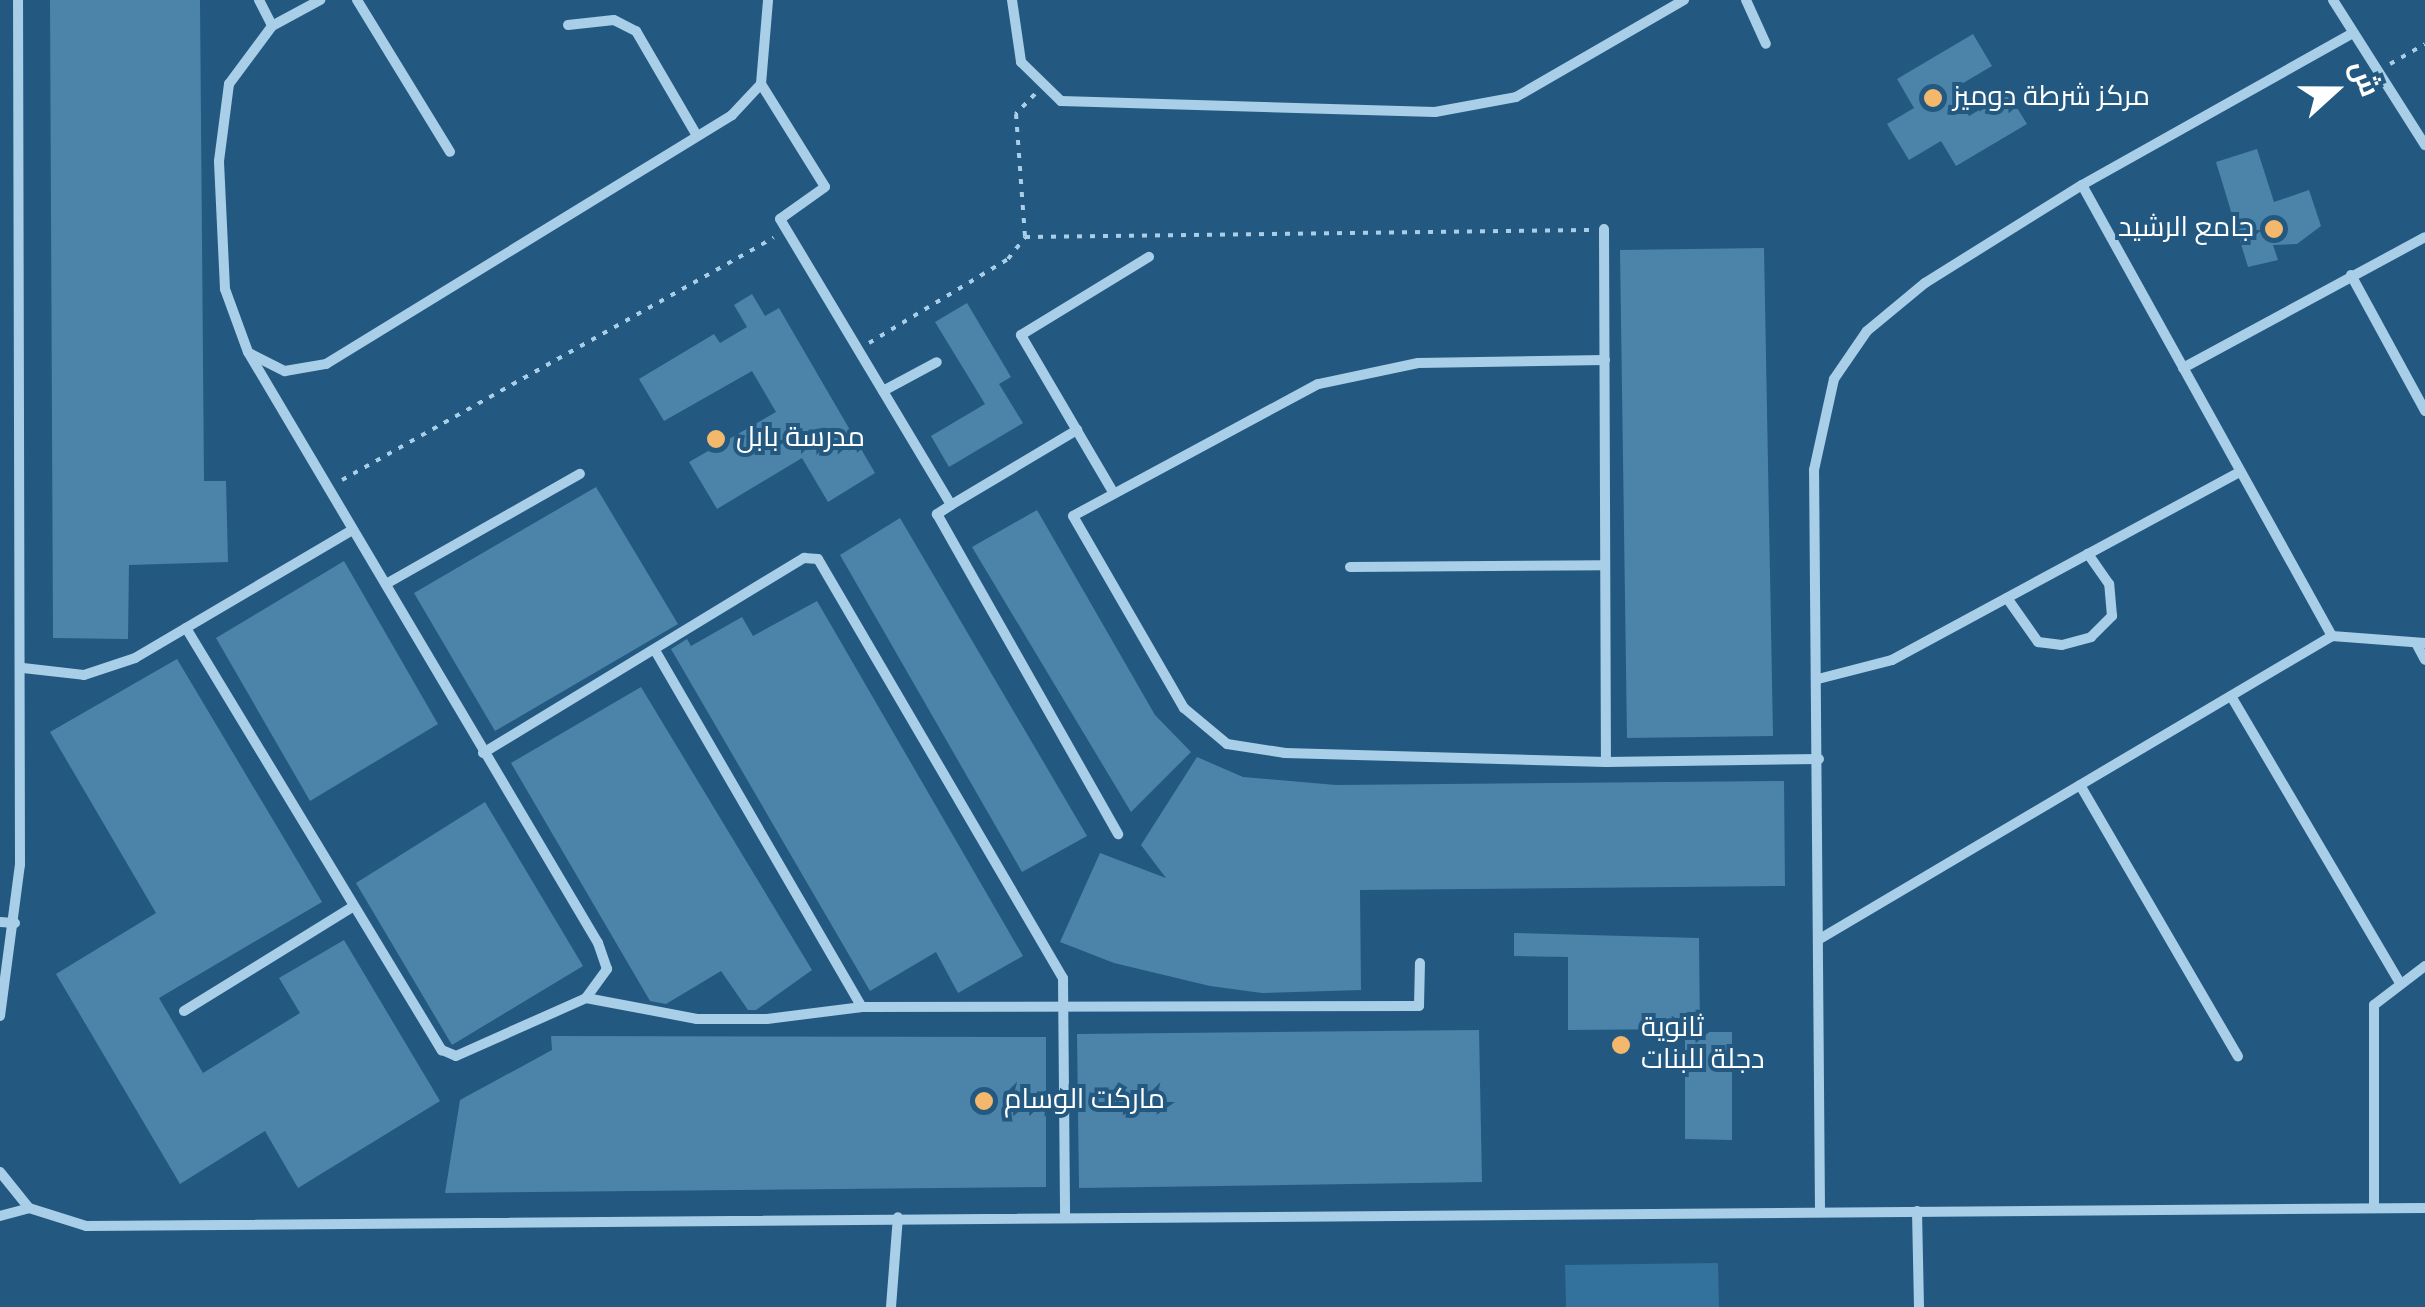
<!DOCTYPE html>
<meta charset="utf-8">
<style>
body{margin:0}
#map{position:relative;width:2425px;height:1307px;overflow:hidden;background:#235980;font-family:Overpass,Cairo,sans-serif}
div>[style]{position:absolute}
.green>*{inset:0;background:#33729c}
.building>*{inset:0;background:#4b83a9}
.path>*{height:4px;margin-top:-2px;transform-origin:0;background:repeating-linear-gradient(90deg,#a9cee7 0 5px,transparent 0 13px)}
.minor>*{height:10px;margin:-5px;padding:0 5px;transform-origin:5px;border-radius:5px;background:#a9cee7}
.dots>*{width:28px;height:28px;translate:-50% -50%;box-sizing:border-box;border:5px solid #235980;border-radius:50%}
span{translate:-50% -50%;white-space:nowrap;text-align:center;line-height:1.15;-webkit-text-stroke:8px #235980;paint-order:stroke}
.poi-label{font-size:28px;color:#fff}
.left{translate:0 -50%;text-align:left}
.right{translate:-100% -50%;text-align:right}
.north{position:absolute;left:2285px;top:40px;width:100px;height:100px;-webkit-text-stroke:8px #235980;paint-order:stroke;rotate:69deg;font-size:28px;font-weight:700;line-height:40px;text-align:center;color:#fff}
.north::after{content:'';display:block;margin:auto;width:35px;height:45px;background:#fff;clip-path:polygon(50% 0,100% 100%,50% 72%,0 100%)}
</style>
<div id="map">
<div class="green">
<div style="clip-path:polygon(1718px 1263px,1719px 1307px,1566px 1307px,1565px 1265px)"></div>
</div>
<div class="building">
<div style="clip-path:polygon(50px 0,200px 0,204px 481px,226px 481px,228px 562px,129px 565px,128px 639px,53px 638px)"></div>
<div style="clip-path:polygon(1973px 34px,1992px 66px,1953px 89px,1969px 116px,2008px 93px,2027px 124px,1956px 166px,1941px 141px,1909px 160px,1887px 124px,1914px 108px,1897px 79px)"></div>
<div style="clip-path:polygon(2257px 149px,2274px 202px,2309px 190px,2321px 226px,2297px 244px,2273px 245px,2278px 260px,2248px 267px,2216px 162px)"></div>
<div style="clip-path:polygon(1764px 248px,1773px 736px,1627px 738px,1620px 250px)"></div>
<div style="clip-path:polygon(752px 294px,765px 316px,779px 308px,875px 473px,828px 502px,802px 458px,717px 509px,689px 462px,776px 412px,752px 371px,664px 421px,639px 379px,714px 334px,720px 343px,747px 327px,734px 305px)"></div>
<div style="clip-path:polygon(967px 303px,1011px 377px,999px 384px,1023px 423px,949px 467px,931px 436px,985px 404px,935px 322px)"></div>
<div style="clip-path:polygon(596px 487px,678px 624px,495px 731px,414px 593px)"></div>
<div style="clip-path:polygon(1037px 510px,1155px 715px,1191px 752px,1131px 812px,972px 547px)"></div>
<div style="clip-path:polygon(900px 518px,1087px 836px,1022px 872px,840px 555px)"></div>
<div style="clip-path:polygon(344px 561px,438px 724px,310px 801px,216px 638px)"></div>
<div style="clip-path:polygon(817px 601px,1023px 956px,958px 993px,936px 952px,870px 991px,671px 649px,687px 639px,691px 646px,742px 617px,753px 636px)"></div>
<div style="clip-path:polygon(177px 659px,322px 902px,159px 998px,203px 1073px,300px 1013px,279px 978px,344px 940px,440px 1101px,298px 1188px,265px 1131px,180px 1184px,56px 974px,156px 913px,50px 732px)"></div>
<div style="clip-path:polygon(641px 687px,812px 970px,756px 1010px,748px 1010px,721px 971px,666px 1004px,650px 1001px,511px 763px)"></div>
<div style="clip-path:polygon(1197px 757px,1243px 777px,1336px 785px,1784px 781px,1785px 886px,1360px 890px,1361px 990px,1262px 993px,1210px 986px,1114px 963px,1060px 942px,1100px 853px,1166px 878px,1141px 845px)"></div>
<div style="clip-path:polygon(485px 802px,583px 966px,452px 1045px,356px 883px)"></div>
<div style="clip-path:polygon(1514px 933px,1699px 938px,1700px 1032px,1732px 1032px,1732px 1140px,1685px 1139px,1685px 1029px,1568px 1030px,1568px 957px,1514px 956px)"></div>
<div style="clip-path:polygon(1479px 1030px,1482px 1182px,1079px 1188px,1077px 1034px)"></div>
<div style="clip-path:polygon(551px 1036px,1046px 1037px,1046px 1187px,445px 1193px,460px 1100px,552px 1050px)"></div>
</div>
<div class="path">
<div style="left:2390px;top:64px;width:40px;rotate:-29.7deg"></div>
<div style="left:1035px;top:94px;width:28px;rotate:134deg"></div>
<div style="left:1016px;top:114px;width:123px;rotate:85.8deg"></div>
<div style="left:1025px;top:237px;width:564px;rotate:-0.71deg"></div>
<div style="left:869px;top:343px;width:162px;rotate:-31.1deg"></div>
<div style="left:1008px;top:259px;width:28px;rotate:-52deg"></div>
<div style="left:342px;top:480px;width:495px;rotate:-29.3deg"></div>
</div>
<div class="minor">
<div style="left:259px;top:0;width:29px;rotate:63deg"></div>
<div style="left:357px;top:0;width:178px;rotate:58.5deg"></div>
<div style="left:1012px;top:0;width:63px;rotate:81.7deg"></div>
<div style="left:1021px;top:62px;width:56px;rotate:44.3deg"></div>
<div style="left:1061px;top:101px;width:374px;rotate:1.7deg"></div>
<div style="left:1435px;top:112px;width:82px;rotate:-10.5deg"></div>
<div style="left:1516px;top:97px;width:194px;rotate:-30deg"></div>
<div style="left:1746px;top:0;width:48px;rotate:65.6deg"></div>
<div style="left:2333px;top:0;width:172px;rotate:57.6deg"></div>
<div style="left:568px;top:25px;width:46px;rotate:-6.2deg"></div>
<div style="left:614px;top:20px;width:25px;rotate:27deg"></div>
<div style="left:636px;top:31px;width:121px;rotate:59.8deg"></div>
<div style="left:761px;top:84px;width:121px;rotate:58.1deg"></div>
<div style="left:825px;top:187px;width:55px;rotate:144.6deg"></div>
<div style="left:780px;top:219px;width:333px;rotate:59.1deg"></div>
<div style="left:951px;top:505px;width:17px;rotate:147deg"></div>
<div style="left:937px;top:514px;width:368px;rotate:60.5deg"></div>
<div style="left:2082px;top:185px;width:516px;rotate:61deg"></div>
<div style="left:1604px;top:229px;width:533px;rotate:89.79deg"></div>
<div style="left:2351px;top:275px;width:155px;rotate:61.4deg"></div>
<div style="left:251px;top:354px;width:38px;rotate:27deg"></div>
<div style="left:285px;top:371px;width:42px;rotate:-9.7deg"></div>
<div style="left:326px;top:364px;width:476px;rotate:-31.5deg"></div>
<div style="left:732px;top:115px;width:42px;rotate:-46.9deg"></div>
<div style="left:761px;top:84px;width:84px;rotate:-85.2deg"></div>
<div style="left:1605px;top:360px;width:187px;rotate:179.1deg"></div>
<div style="left:1418px;top:363px;width:102px;rotate:168.1deg"></div>
<div style="left:1318px;top:384px;width:278px;rotate:151.7deg"></div>
<div style="left:1073px;top:516px;width:222px;rotate:60deg"></div>
<div style="left:1184px;top:708px;width:56px;rotate:39.9deg"></div>
<div style="left:1227px;top:744px;width:59px;rotate:8.8deg"></div>
<div style="left:1285px;top:753px;width:321px;rotate:1.6deg"></div>
<div style="left:1606px;top:762px;width:213px;rotate:-0.8deg"></div>
<div style="left:2183px;top:368px;width:275px;rotate:-28.4deg"></div>
<div style="left:883px;top:391px;width:61px;rotate:-28.2deg"></div>
<div style="left:1113px;top:492px;width:182px;rotate:-120.4deg"></div>
<div style="left:1021px;top:335px;width:150px;rotate:-31.4deg"></div>
<div style="left:951px;top:505px;width:147px;rotate:-30.8deg"></div>
<div style="left:1350px;top:567px;width:255px;rotate:-0.4deg"></div>
<div style="left:386px;top:584px;width:223px;rotate:-29.6deg"></div>
<div style="left:2007px;top:598px;width:54px;rotate:54.8deg"></div>
<div style="left:2038px;top:642px;width:24px;rotate:7deg"></div>
<div style="left:2062px;top:645px;width:30px;rotate:-15deg"></div>
<div style="left:2091px;top:637px;width:30px;rotate:-45deg"></div>
<div style="left:2112px;top:616px;width:32px;rotate:-95deg"></div>
<div style="left:2109px;top:584px;width:37px;rotate:-125deg"></div>
<div style="left:186px;top:628px;width:494px;rotate:58.8deg"></div>
<div style="left:442px;top:1050px;width:15px;rotate:23deg"></div>
<div style="left:456px;top:1056px;width:142px;rotate:-24deg"></div>
<div style="left:586px;top:998px;width:36px;rotate:-54deg"></div>
<div style="left:607px;top:969px;width:28px;rotate:-109deg"></div>
<div style="left:598px;top:943px;width:687px;rotate:-120.63deg"></div>
<div style="left:248px;top:352px;width:67px;rotate:-110.1deg"></div>
<div style="left:225px;top:289px;width:128px;rotate:-92.7deg"></div>
<div style="left:219px;top:161px;width:78px;rotate:-82.6deg"></div>
<div style="left:229px;top:84px;width:72px;rotate:-53.4deg"></div>
<div style="left:272px;top:26px;width:55px;rotate:-28.4deg"></div>
<div style="left:2416px;top:643px;width:19px;rotate:62deg"></div>
<div style="left:656px;top:652px;width:410px;rotate:59.9deg"></div>
<div style="left:862px;top:1007px;width:557px;rotate:-0.1deg"></div>
<div style="left:1419px;top:1006px;width:43px;rotate:-88.7deg"></div>
<div style="left:23px;top:668px;width:61px;rotate:6.5deg"></div>
<div style="left:84px;top:675px;width:54px;rotate:-18.4deg"></div>
<div style="left:135px;top:658px;width:252px;rotate:-30.5deg"></div>
<div style="left:1818px;top:679px;width:76px;rotate:-14.4deg"></div>
<div style="left:1892px;top:660px;width:396px;rotate:-28.4deg"></div>
<div style="left:2231px;top:696px;width:333px;rotate:59.5deg"></div>
<div style="left:483px;top:753px;width:376px;rotate:-31.3deg"></div>
<div style="left:804px;top:558px;width:14px;rotate:4deg"></div>
<div style="left:818px;top:559px;width:485px;rotate:59.7deg"></div>
<div style="left:1063px;top:978px;width:237px;rotate:89.5deg"></div>
<div style="left:2080px;top:785px;width:314px;rotate:59.8deg"></div>
<div style="left:0;top:922px;width:15px;rotate:4deg"></div>
<div style="left:1818px;top:940px;width:597px;rotate:-30.6deg"></div>
<div style="left:2332px;top:636px;width:93px;rotate:4.3deg"></div>
<div style="left:586px;top:998px;width:113px;rotate:10.7deg"></div>
<div style="left:697px;top:1019px;width:70px"></div>
<div style="left:767px;top:1019px;width:96px;rotate:-7.2deg"></div>
<div style="left:184px;top:1011px;width:196px;rotate:-31.7deg"></div>
<div style="left:0;top:1016px;width:152px;rotate:-82.5deg"></div>
<div style="left:20px;top:865px;width:865px;rotate:-90.13deg"></div>
<div style="left:0;top:1172px;width:46px;rotate:51.1deg"></div>
<div style="left:29px;top:1208px;width:60px;rotate:17.5deg"></div>
<div style="left:86px;top:1226px;width:2339px;rotate:-0.44deg"></div>
<div style="left:2374px;top:1208px;width:203px;rotate:-90deg"></div>
<div style="left:2374px;top:1005px;width:64px;rotate:-37.4deg"></div>
<div style="left:1820px;top:1211px;width:741px;rotate:-90.46deg"></div>
<div style="left:1814px;top:470px;width:93px;rotate:-77.6deg"></div>
<div style="left:1834px;top:379px;width:58px;rotate:-55.5deg"></div>
<div style="left:1867px;top:331px;width:75px;rotate:-39.6deg"></div>
<div style="left:1925px;top:283px;width:185px;rotate:-32deg"></div>
<div style="left:2082px;top:185px;width:311px;rotate:-29.3deg"></div>
<div style="left:1917px;top:1211px;width:96px;rotate:88.8deg"></div>
<div style="left:0;top:1216px;width:30px;rotate:-15deg"></div>
<div style="left:891px;top:1307px;width:90px;rotate:-85.6deg"></div>
</div>
<div class="dots">
<div style="left:1933px;top:98px;background:#f3b86b"></div>
<div style="left:2274px;top:229px;background:#f3b86b"></div>
<div style="left:716px;top:439px;background:#f3b86b"></div>
<div style="left:1621px;top:1045px;background:#f3b86b"></div>
<div style="left:984px;top:1101px;background:#f3b86b"></div>
</div>
<div class="poi-label">
<span class="left" style="left:1953px;top:98px">مركز شرطة دوميز</span>
<span class="right" style="left:2254px;top:229px">جامع الرشيد</span>
<span class="left" style="left:736px;top:439px">مدرسة بابل</span>
<span class="left" style="left:1641px;top:1045px">ثانوية<br>دجلة للبنات</span>
<span class="left" style="left:1004px;top:1101px">ماركت الوسام</span>
</div>
<div class="north">ش</div>
</div>
